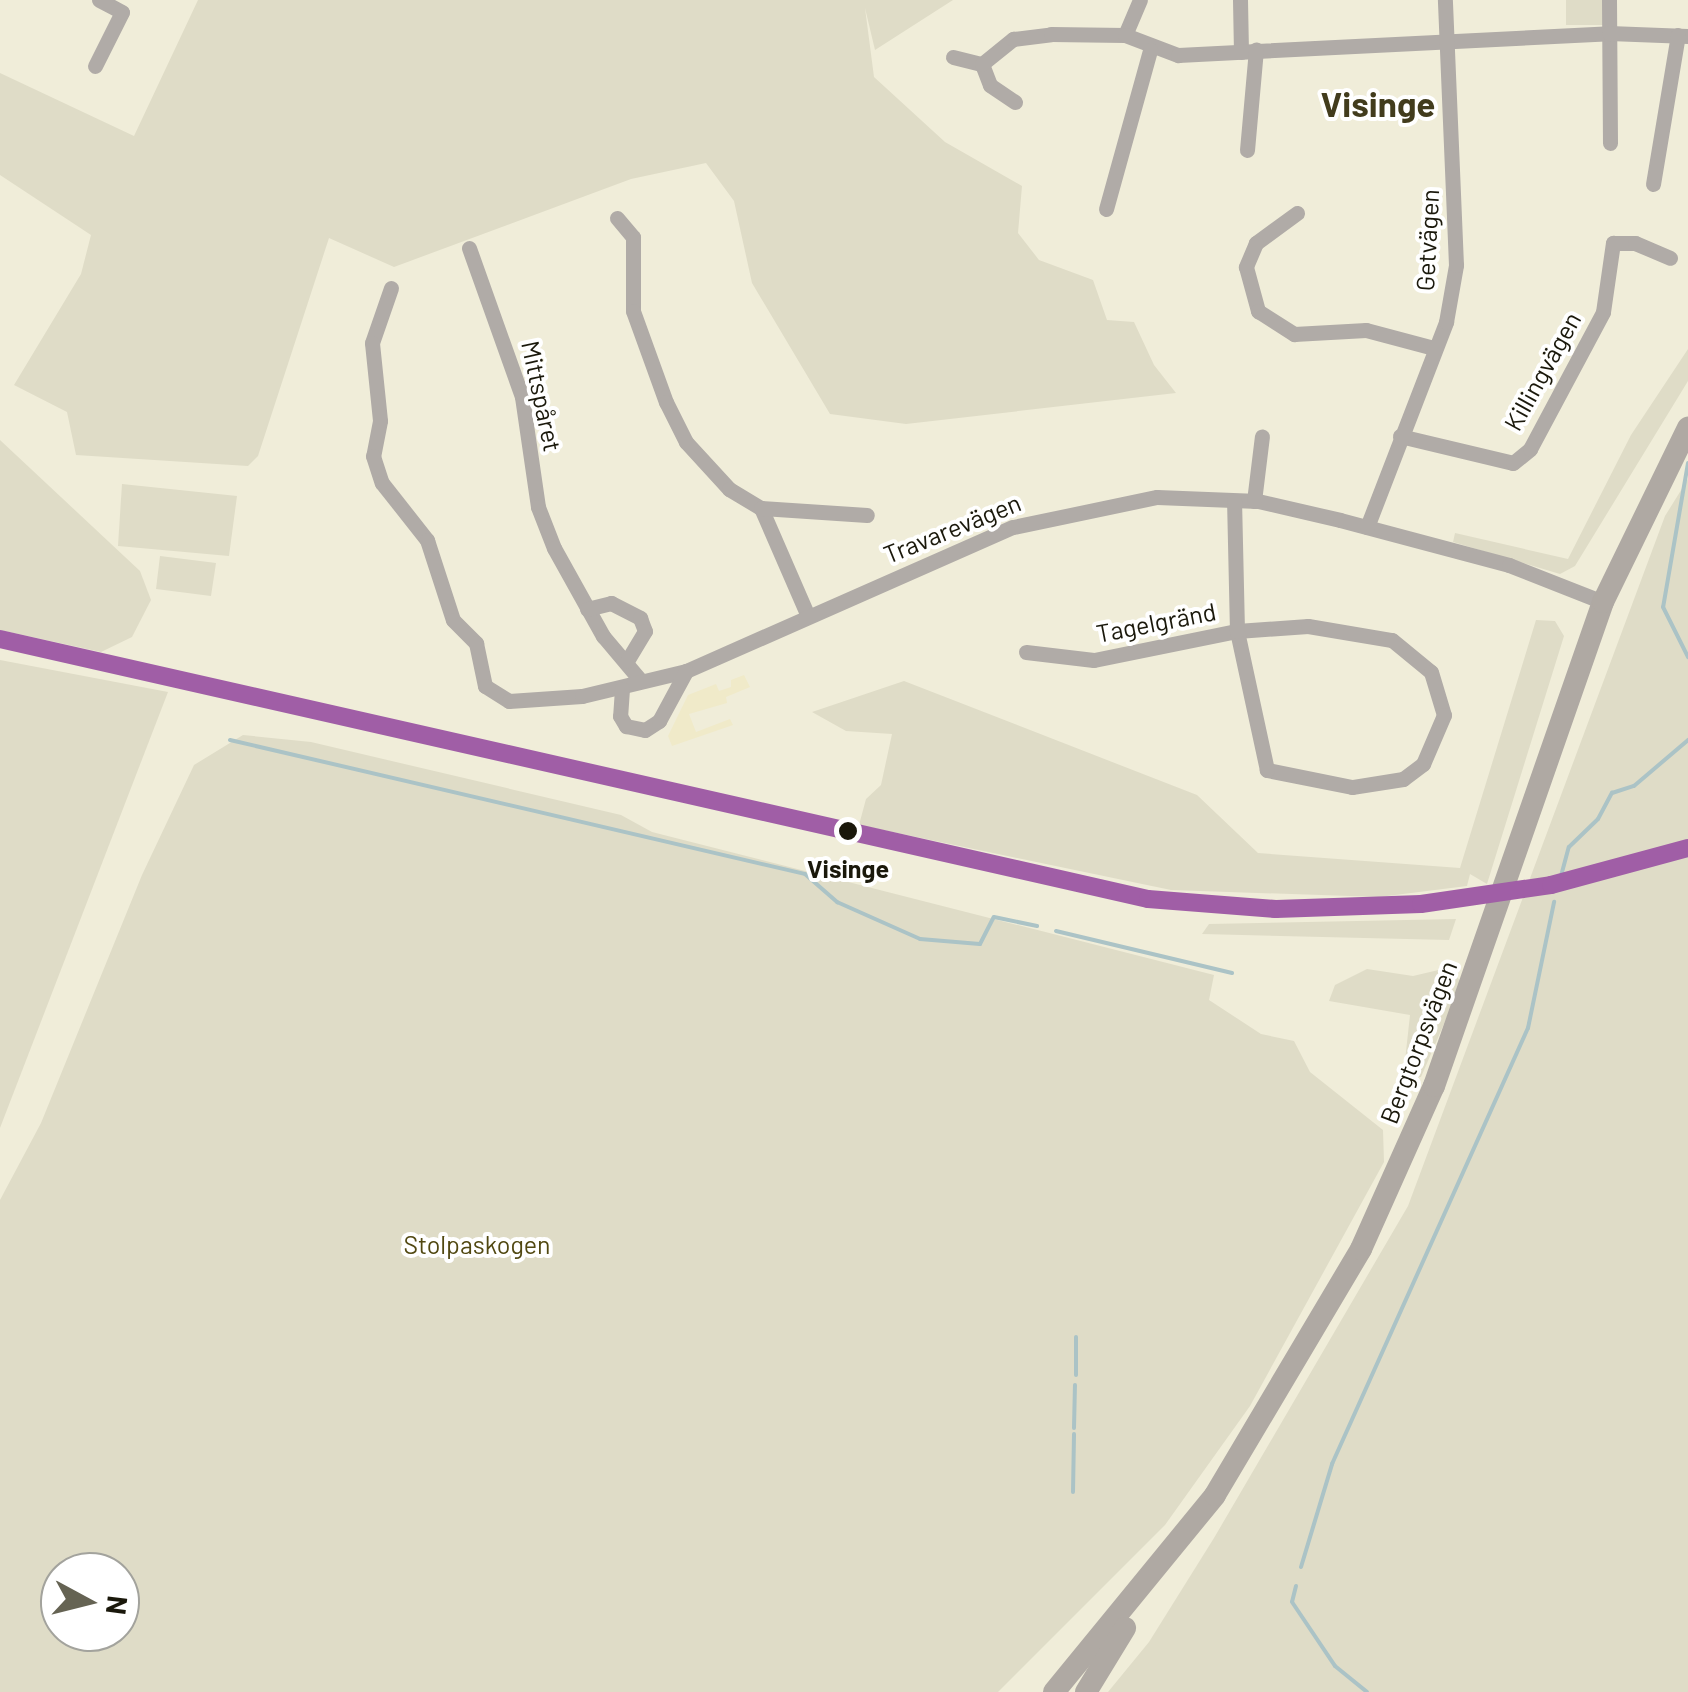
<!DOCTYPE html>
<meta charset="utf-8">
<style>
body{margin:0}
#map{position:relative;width:1688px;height:1692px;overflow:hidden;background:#f0edd9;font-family:Barlow,sans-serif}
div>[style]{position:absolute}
.built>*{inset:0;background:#f0eac9}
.green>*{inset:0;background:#dfdcc7}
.stream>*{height:4px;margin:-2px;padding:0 2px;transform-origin:2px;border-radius:2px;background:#abc3c6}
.minor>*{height:15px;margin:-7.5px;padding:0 7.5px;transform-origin:7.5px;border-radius:7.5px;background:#b0aba7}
.secondary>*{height:22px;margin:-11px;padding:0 11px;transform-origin:11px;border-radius:11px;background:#afa9a3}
.rail-1>*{height:18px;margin:-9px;padding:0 9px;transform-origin:9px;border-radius:9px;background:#a05ea6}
.dots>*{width:28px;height:28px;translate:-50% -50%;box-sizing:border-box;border:5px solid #fff;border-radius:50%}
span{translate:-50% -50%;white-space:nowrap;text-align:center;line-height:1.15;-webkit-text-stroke:8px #fff;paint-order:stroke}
.street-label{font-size:25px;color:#1a180b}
.stop-label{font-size:25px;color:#1a180b;font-weight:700}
.park-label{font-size:25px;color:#514811}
.district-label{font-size:35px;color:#423c1d;font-weight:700}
.north{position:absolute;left:40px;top:1552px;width:100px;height:100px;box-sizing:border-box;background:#fff;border:2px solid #a3a39d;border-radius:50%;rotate:97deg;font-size:28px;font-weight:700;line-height:40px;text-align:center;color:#1a180b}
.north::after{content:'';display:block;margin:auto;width:35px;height:45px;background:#656353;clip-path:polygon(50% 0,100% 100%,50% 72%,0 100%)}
</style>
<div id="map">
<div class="built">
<div style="clip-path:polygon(744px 675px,750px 687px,726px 697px,727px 703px,689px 714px,696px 732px,730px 719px,733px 725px,672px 746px,668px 736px,688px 695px,716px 684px,719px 691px,731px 687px,731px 680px)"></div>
</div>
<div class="green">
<div style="clip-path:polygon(198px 0,953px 0,875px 50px,865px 8px,874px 77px,945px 142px,1022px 186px,1018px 233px,1039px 260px,1093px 280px,1107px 320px,1134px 322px,1154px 365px,1176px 393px,906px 424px,830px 414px,752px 283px,734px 201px,706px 163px,631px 179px,394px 267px,329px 238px,258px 456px,248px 466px,76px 455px,67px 412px,14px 385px,81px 274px,91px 235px,0 175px,0 73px,134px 136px)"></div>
<div style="clip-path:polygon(1566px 0,1603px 0,1603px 25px,1566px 25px)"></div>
<div style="clip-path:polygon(1688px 349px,1688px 381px,1575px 566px,1560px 574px,1453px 542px,1455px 533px,1568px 559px,1631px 435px)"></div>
<div style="clip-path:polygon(0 440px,140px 571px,151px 600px,132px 637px,101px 652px,0 630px)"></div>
<div style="clip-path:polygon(1688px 479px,1688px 1692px,1108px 1692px,1149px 1642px,1214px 1538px,1408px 1206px,1665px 516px)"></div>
<div style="clip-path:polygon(122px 484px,237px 496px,229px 556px,118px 546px)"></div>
<div style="clip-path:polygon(160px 556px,216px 563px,211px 596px,156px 589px)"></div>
<div style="clip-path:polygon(1536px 620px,1555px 621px,1564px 636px,1487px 884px,1470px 874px,1467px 886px,1379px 897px,1171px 890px,859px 825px,866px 799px,881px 785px,892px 734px,846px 731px,812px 712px,904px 681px,1197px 795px,1258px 853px,1460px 868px)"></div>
<div style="clip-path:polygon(0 660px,168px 692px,0 1128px)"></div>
<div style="clip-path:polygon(evenodd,243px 735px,311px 742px,621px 815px,652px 832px,1214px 975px,1209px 1000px,1261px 1034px,1294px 1041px,1310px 1072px,1383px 1130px,1384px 1162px,1250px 1406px,1165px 1525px,998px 1692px,0 1692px,0 1200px,41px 1123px,142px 875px,194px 765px,243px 735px,120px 1572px,120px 1632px,60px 1632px,60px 1572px,120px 1572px)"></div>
<div style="clip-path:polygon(1456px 919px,1449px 940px,1202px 934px,1209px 924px)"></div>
<div style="clip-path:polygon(1447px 968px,1462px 982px,1421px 1077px,1403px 1079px,1410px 1015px,1329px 1001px,1335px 985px,1367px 969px,1413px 976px)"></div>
</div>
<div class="stream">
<div style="left:1688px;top:463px;width:146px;rotate:99.8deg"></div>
<div style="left:1663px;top:607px;width:56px;rotate:63.4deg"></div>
<div style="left:230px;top:740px;width:590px;rotate:13.12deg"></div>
<div style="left:805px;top:874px;width:43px;rotate:41.2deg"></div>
<div style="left:837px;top:902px;width:91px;rotate:24deg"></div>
<div style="left:920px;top:939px;width:60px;rotate:4.8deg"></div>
<div style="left:980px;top:944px;width:30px;rotate:-63deg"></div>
<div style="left:994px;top:917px;width:44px;rotate:11.8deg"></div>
<div style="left:1561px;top:876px;width:30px;rotate:-75deg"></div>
<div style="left:1569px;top:847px;width:40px;rotate:-44deg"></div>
<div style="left:1598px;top:819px;width:30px;rotate:-62deg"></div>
<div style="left:1612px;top:793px;width:23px;rotate:-18deg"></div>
<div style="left:1634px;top:786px;width:71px;rotate:-40.4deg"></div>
<div style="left:1056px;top:931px;width:181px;rotate:13.4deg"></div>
<div style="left:1076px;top:1375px;width:38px;rotate:-90deg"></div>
<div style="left:1074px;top:1428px;width:43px;rotate:-88.7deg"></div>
<div style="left:1073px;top:1492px;width:58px;rotate:-89deg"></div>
<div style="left:1301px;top:1567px;width:108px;rotate:-73.2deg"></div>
<div style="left:1332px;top:1464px;width:478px;rotate:-65.8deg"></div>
<div style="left:1528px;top:1028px;width:129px;rotate:-78.3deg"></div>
<div style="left:1296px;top:1586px;width:16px;rotate:104deg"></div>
<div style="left:1292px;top:1602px;width:77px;rotate:56.1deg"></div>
<div style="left:1335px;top:1666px;width:41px;rotate:39.1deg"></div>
</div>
<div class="minor">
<div style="left:1240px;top:0;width:52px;rotate:88.9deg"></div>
<div style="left:1609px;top:0;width:143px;rotate:89.6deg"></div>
<div style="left:1125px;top:35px;width:38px;rotate:-67deg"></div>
<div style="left:953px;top:57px;width:30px;rotate:14deg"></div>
<div style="left:95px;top:66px;width:60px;rotate:-63.4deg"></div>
<div style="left:122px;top:12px;width:26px;rotate:-152deg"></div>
<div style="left:1015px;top:102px;width:30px;rotate:-146deg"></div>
<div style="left:990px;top:85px;width:22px;rotate:-111deg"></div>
<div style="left:982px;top:64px;width:40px;rotate:-39deg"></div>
<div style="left:1013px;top:39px;width:38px;rotate:-7deg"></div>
<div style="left:1051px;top:34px;width:74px;rotate:0.8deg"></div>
<div style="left:1125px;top:35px;width:57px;rotate:20.7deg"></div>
<div style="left:1178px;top:55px;width:432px;rotate:-2.9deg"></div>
<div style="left:1609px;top:33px;width:79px;rotate:2.2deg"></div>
<div style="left:1247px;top:150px;width:101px;rotate:-84.9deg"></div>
<div style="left:1653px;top:184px;width:151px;rotate:-80.5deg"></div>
<div style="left:1106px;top:209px;width:165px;rotate:-74.5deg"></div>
<div style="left:1297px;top:213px;width:51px;rotate:143.8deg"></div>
<div style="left:1256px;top:243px;width:26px;rotate:113deg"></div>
<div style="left:1246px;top:267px;width:46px;rotate:74.7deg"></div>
<div style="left:1258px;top:311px;width:43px;rotate:32.6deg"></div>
<div style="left:1294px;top:334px;width:72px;rotate:-3.2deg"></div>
<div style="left:1366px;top:330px;width:70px;rotate:14.8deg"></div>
<div style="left:617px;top:218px;width:25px;rotate:50deg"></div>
<div style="left:633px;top:237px;width:74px;rotate:90deg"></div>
<div style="left:633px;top:311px;width:97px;rotate:70.1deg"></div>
<div style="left:666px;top:402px;width:45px;rotate:63.4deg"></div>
<div style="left:686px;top:442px;width:64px;rotate:47.5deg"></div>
<div style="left:729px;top:489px;width:37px;rotate:31deg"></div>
<div style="left:761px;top:508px;width:118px;rotate:66.5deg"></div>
<div style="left:469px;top:248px;width:158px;rotate:70.4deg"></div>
<div style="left:522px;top:397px;width:111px;rotate:81.7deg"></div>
<div style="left:538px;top:507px;width:44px;rotate:68.7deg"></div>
<div style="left:554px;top:548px;width:101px;rotate:60.9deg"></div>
<div style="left:603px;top:636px;width:59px;rotate:49.8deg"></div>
<div style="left:391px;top:288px;width:58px;rotate:109.1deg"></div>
<div style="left:372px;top:343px;width:78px;rotate:84.1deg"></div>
<div style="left:380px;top:421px;width:36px;rotate:101deg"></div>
<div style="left:373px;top:456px;width:28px;rotate:72deg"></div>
<div style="left:382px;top:483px;width:73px;rotate:51.7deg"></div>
<div style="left:427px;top:540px;width:84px;rotate:72deg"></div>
<div style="left:453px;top:620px;width:33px;rotate:45deg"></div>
<div style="left:476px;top:643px;width:44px;rotate:78.2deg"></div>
<div style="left:485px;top:686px;width:28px;rotate:32deg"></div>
<div style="left:509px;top:701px;width:73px;rotate:-3.9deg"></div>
<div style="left:582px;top:696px;width:107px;rotate:-13.5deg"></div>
<div style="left:686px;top:671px;width:357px;rotate:-23.8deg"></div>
<div style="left:1013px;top:527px;width:147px;rotate:-11.8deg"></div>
<div style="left:1157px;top:497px;width:101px;rotate:2.3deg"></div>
<div style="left:1258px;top:501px;width:84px;rotate:13deg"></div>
<div style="left:1340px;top:520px;width:175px;rotate:14.9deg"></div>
<div style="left:1509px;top:565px;width:101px;rotate:21.5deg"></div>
<div style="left:1400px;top:436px;width:116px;rotate:13.4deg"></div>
<div style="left:1513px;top:463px;width:22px;rotate:-39deg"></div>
<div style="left:1530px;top:449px;width:155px;rotate:-61.9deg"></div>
<div style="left:1603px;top:312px;width:70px;rotate:-81.8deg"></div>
<div style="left:1613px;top:243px;width:22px"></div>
<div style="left:1635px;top:243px;width:38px;rotate:23deg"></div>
<div style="left:1254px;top:501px;width:65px;rotate:-83deg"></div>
<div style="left:761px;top:508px;width:106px;rotate:3.8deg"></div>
<div style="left:1367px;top:527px;width:220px;rotate:-68.9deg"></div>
<div style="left:1446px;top:322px;width:58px;rotate:-80deg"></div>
<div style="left:1456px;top:265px;width:265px;rotate:-92.4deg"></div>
<div style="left:587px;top:609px;width:25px;rotate:-14deg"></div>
<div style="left:611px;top:603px;width:33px;rotate:27deg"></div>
<div style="left:640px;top:618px;width:14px;rotate:69deg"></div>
<div style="left:645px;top:631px;width:35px;rotate:121deg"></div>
<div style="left:1026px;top:652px;width:68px;rotate:6.7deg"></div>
<div style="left:1094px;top:660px;width:146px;rotate:-11.5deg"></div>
<div style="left:1237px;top:631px;width:71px;rotate:-4deg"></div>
<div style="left:1308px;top:626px;width:85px;rotate:9.5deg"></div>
<div style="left:1392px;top:640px;width:50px;rotate:39.4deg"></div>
<div style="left:1431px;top:672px;width:45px;rotate:73.2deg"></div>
<div style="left:1444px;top:715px;width:53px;rotate:113.2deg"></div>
<div style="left:1423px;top:764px;width:25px;rotate:143deg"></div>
<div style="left:1403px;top:779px;width:52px;rotate:171.1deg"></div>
<div style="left:1352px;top:787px;width:87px;rotate:-168.7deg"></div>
<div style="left:1267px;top:770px;width:142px;rotate:-102.2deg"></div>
<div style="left:1237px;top:631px;width:130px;rotate:-91.3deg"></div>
<div style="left:622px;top:689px;width:27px;rotate:94deg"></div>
<div style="left:620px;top:716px;width:12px;rotate:59deg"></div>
<div style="left:626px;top:726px;width:19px;rotate:12deg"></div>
<div style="left:645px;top:730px;width:17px;rotate:-33deg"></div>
<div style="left:659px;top:721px;width:57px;rotate:-61.6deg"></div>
</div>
<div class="secondary">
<div style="left:1054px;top:1692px;width:254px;rotate:-50.7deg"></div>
<div style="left:1215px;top:1495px;width:286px;rotate:-59.3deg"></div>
<div style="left:1361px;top:1249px;width:179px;rotate:-65.9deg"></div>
<div style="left:1434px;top:1086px;width:513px;rotate:-70.75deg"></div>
<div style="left:1603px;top:602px;width:194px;rotate:-64deg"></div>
<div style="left:1086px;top:1692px;width:75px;rotate:-58.6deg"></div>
</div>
<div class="rail-1">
<div style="left:0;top:639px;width:1177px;rotate:12.76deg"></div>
<div style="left:1148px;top:899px;width:128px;rotate:4.5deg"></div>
<div style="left:1276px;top:909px;width:145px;rotate:-2deg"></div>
<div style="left:1421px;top:904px;width:131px;rotate:-8.3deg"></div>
<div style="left:1551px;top:885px;width:142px;rotate:-15.1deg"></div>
</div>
<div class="dots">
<div style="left:848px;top:831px;background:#1a180b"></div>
</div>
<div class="street-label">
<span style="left:1427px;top:240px;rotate:-87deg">Getvägen</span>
<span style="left:1542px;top:371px;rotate:-61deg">Killingvägen</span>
<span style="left:542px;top:396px;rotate:78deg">Mittspåret</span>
<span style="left:952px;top:528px;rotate:-22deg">Travarevägen</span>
<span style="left:1156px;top:622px;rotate:-11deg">Tagelgränd</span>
<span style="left:1418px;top:1042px;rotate:-69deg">Bergtorpsvägen</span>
</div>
<div class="stop-label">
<span style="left:848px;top:868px">Visinge</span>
</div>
<div class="park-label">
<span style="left:477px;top:1244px">Stolpaskogen</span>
</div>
<div class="district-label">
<span style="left:1378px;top:103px">Visinge</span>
</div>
<div class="north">N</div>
</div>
